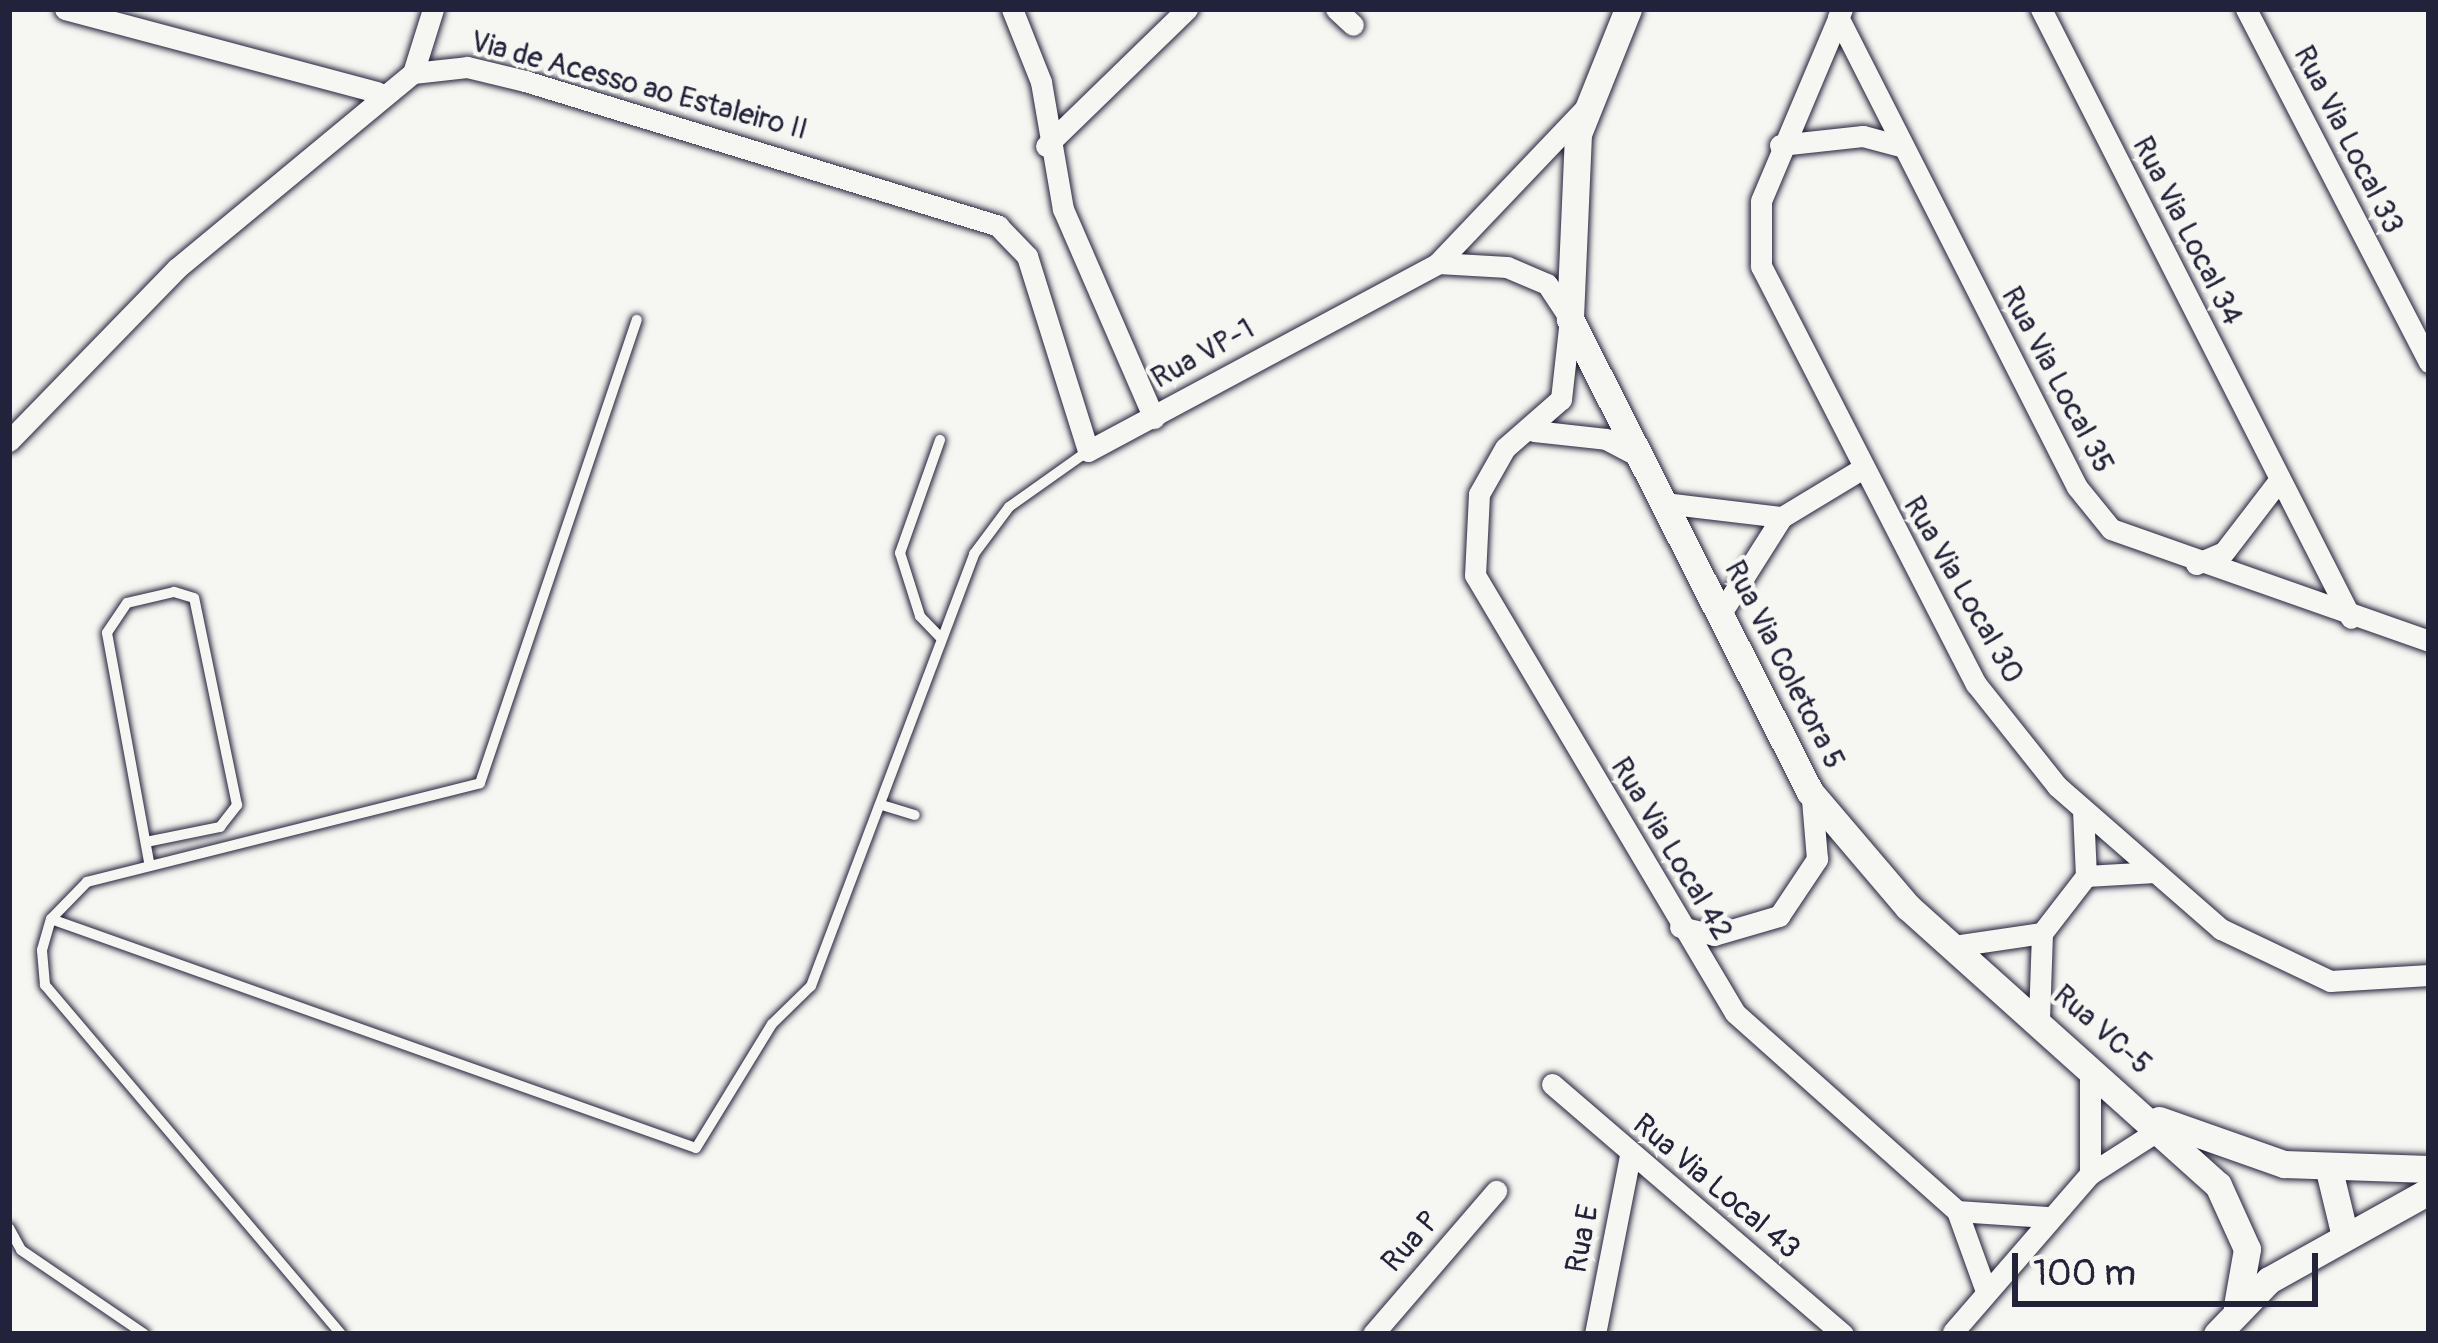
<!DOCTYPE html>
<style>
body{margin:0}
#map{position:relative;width:2438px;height:1343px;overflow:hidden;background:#f6f6f2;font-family:Pangolin,sans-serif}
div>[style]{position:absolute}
.roads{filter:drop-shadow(0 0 3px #22223b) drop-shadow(0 0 3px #22223b)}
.lane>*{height:10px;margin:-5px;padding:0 5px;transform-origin:5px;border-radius:5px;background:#f6f6f2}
.street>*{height:21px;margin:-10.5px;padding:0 10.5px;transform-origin:10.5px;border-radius:10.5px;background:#f6f6f2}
.secondary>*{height:27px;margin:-13.5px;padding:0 13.5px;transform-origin:13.5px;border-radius:13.5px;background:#f6f6f2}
span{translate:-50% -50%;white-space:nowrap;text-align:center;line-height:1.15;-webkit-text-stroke:9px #f6f6f2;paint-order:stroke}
.street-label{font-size:30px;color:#22223b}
.frame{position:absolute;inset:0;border:12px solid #22223b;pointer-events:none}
.scale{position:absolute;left:2012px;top:1253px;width:306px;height:54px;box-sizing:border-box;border:6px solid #22223b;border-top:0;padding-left:15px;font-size:36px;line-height:42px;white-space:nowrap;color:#22223b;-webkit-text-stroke:9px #f6f6f2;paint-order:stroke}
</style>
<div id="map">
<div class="roads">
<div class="lane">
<div style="left:940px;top:637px;width:29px;rotate:-134deg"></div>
<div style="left:920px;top:616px;width:66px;rotate:-107.6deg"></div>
<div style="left:900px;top:553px;width:120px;rotate:-70.5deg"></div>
<div style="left:885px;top:806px;width:31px;rotate:17deg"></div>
<div style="left:146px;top:842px;width:76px;rotate:-11.5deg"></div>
<div style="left:220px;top:827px;width:28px;rotate:-52deg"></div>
<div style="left:237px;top:805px;width:211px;rotate:-101.7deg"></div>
<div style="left:194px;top:598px;width:21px;rotate:-163deg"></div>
<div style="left:174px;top:592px;width:48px;rotate:166.8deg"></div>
<div style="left:127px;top:603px;width:36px;rotate:124deg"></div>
<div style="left:107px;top:633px;width:232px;rotate:79.6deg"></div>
<div style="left:51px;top:919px;width:684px;rotate:19.55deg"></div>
<div style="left:696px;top:1148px;width:145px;rotate:-58.5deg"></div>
<div style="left:772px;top:1024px;width:54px;rotate:-44.3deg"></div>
<div style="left:811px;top:986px;width:462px;rotate:-69.3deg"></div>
<div style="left:974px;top:554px;width:59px;rotate:-53.3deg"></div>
<div style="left:1009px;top:507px;width:97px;rotate:-35.3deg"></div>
<div style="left:9px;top:1228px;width:25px;rotate:61deg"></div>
<div style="left:21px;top:1250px;width:149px;rotate:34.3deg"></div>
<div style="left:341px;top:1334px;width:458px;rotate:-130.3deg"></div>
<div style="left:45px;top:985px;width:35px;rotate:-95deg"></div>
<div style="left:42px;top:950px;width:32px;rotate:-74deg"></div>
<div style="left:51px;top:919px;width:52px;rotate:-45.8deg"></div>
<div style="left:87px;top:882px;width:405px;rotate:-14.1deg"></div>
<div style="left:480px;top:783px;width:489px;rotate:-71.3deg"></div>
</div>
<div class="street">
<div style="left:65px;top:9px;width:323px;rotate:14.9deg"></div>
<div style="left:1012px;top:9px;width:79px;rotate:68.3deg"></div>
<div style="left:1041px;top:82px;width:129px;rotate:80.2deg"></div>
<div style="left:1063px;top:209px;width:228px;rotate:66.5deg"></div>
<div style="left:1336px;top:9px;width:23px;rotate:43deg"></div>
<div style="left:1842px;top:9px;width:208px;rotate:112.9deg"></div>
<div style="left:1761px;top:201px;width:65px;rotate:90deg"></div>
<div style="left:1761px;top:266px;width:470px;rotate:62.8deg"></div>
<div style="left:1976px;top:684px;width:130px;rotate:51.5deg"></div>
<div style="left:2057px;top:786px;width:218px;rotate:41.1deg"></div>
<div style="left:2221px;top:929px;width:121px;rotate:25.5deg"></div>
<div style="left:2330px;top:981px;width:99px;rotate:-3.5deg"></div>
<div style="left:2041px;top:9px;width:683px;rotate:63.02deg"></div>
<div style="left:2246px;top:9px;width:398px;rotate:62.6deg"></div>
<div style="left:1838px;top:17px;width:527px;rotate:63.05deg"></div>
<div style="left:2077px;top:487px;width:54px;rotate:51deg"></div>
<div style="left:2111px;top:529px;width:337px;rotate:19.4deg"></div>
<div style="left:413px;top:73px;width:67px;rotate:-72.6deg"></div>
<div style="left:1780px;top:145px;width:83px;rotate:-6.2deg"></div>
<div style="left:1863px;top:136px;width:39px;rotate:15deg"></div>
<div style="left:1046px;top:146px;width:197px;rotate:-44.2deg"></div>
<div style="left:1438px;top:263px;width:69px;rotate:3.3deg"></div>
<div style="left:1507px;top:267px;width:43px;rotate:23deg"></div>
<div style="left:1547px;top:284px;width:42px;rotate:56.7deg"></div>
<div style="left:1570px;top:319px;width:81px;rotate:96.4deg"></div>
<div style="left:1561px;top:399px;width:74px;rotate:138.8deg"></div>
<div style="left:1505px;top:448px;width:53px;rotate:119.5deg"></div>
<div style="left:1479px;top:494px;width:81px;rotate:92.8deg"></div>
<div style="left:1475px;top:575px;width:509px;rotate:59.31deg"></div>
<div style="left:1735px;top:1013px;width:297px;rotate:41.7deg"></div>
<div style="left:1957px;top:1211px;width:85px;rotate:70.1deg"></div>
<div style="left:1534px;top:431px;width:72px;rotate:6.3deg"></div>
<div style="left:1606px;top:439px;width:41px;rotate:27.8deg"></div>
<div style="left:9px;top:441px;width:240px;rotate:-45.8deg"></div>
<div style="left:176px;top:269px;width:308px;rotate:-39.6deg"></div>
<div style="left:413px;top:73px;width:54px;rotate:-6.3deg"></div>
<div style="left:467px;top:67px;width:60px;rotate:13.6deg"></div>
<div style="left:525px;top:81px;width:495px;rotate:17deg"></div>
<div style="left:998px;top:226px;width:42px;rotate:46deg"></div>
<div style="left:1027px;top:256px;width:204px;rotate:72.6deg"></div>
<div style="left:1088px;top:451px;width:397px;rotate:-28.2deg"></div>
<div style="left:1438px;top:263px;width:210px;rotate:-46.4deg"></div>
<div style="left:1664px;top:503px;width:119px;rotate:6.8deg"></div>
<div style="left:2196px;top:564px;width:30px;rotate:-23deg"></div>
<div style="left:2224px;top:552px;width:92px;rotate:-52.5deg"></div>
<div style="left:1721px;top:613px;width:114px;rotate:-57.6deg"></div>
<div style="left:1782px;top:517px;width:91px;rotate:-31.1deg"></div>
<div style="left:2083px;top:810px;width:66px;rotate:87.4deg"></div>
<div style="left:1680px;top:927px;width:35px;rotate:13deg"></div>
<div style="left:1714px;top:935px;width:68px;rotate:-16.3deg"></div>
<div style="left:1779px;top:916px;width:69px;rotate:-56.3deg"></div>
<div style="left:1817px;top:859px;width:60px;rotate:-94.8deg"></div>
<div style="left:1954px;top:946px;width:89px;rotate:-8.4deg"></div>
<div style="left:2039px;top:1019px;width:86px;rotate:-88deg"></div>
<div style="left:2042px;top:933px;width:72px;rotate:-52.3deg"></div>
<div style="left:2086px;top:876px;width:69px;rotate:-3.3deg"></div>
<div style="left:2090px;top:1067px;width:107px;rotate:90deg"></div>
<div style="left:1552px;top:1084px;width:384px;rotate:40.7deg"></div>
<div style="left:1957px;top:1211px;width:90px;rotate:3.8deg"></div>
<div style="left:1953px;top:1332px;width:209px;rotate:-49.1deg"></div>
<div style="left:2090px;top:1174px;width:93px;rotate:-32.7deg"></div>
<div style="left:1373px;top:1334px;width:189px;rotate:-49.3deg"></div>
<div style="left:1595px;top:1334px;width:181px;rotate:-78.9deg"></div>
</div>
<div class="secondary">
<div style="left:1628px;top:9px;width:135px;rotate:111.8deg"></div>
<div style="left:1578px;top:134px;width:185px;rotate:92.5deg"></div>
<div style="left:1570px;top:319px;width:530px;rotate:63.1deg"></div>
<div style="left:1810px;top:792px;width:151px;rotate:49.6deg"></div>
<div style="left:1908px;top:907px;width:416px;rotate:41.9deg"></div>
<div style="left:2218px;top:1185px;width:70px;rotate:65.6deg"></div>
<div style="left:2247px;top:1249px;width:58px;rotate:100deg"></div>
<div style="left:2159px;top:1120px;width:133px;rotate:19.4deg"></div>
<div style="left:2284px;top:1164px;width:145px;rotate:2deg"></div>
<div style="left:2328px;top:1166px;width:68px;rotate:76.4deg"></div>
<div style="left:2217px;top:1334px;width:75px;rotate:-46.1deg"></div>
<div style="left:2269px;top:1280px;width:183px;rotate:-29.1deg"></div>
</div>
</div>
<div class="street-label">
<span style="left:639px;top:86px;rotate:15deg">Via de Acesso ao Estaleiro II</span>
<span style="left:2348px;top:140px;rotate:63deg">Rua Via Local 33</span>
<span style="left:2187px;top:231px;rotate:63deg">Rua Via Local 34</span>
<span style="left:1203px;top:354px;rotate:-29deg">Rua VP-1</span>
<span style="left:2057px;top:380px;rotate:62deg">Rua Via Local 35</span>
<span style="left:1963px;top:590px;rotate:60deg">Rua Via Local 30</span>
<span style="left:1784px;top:665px;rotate:63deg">Rua Via Coletora 5</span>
<span style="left:1671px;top:849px;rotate:59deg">Rua Via Local 42</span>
<span style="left:2102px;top:1030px;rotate:41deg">Rua VC-5</span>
<span style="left:1716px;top:1187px;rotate:40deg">Rua Via Local 43</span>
<span style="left:1583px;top:1239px;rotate:-79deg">Rua E</span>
<span style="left:1411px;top:1242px;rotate:-48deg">Rua P</span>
</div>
<div class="frame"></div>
<div class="scale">100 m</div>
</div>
